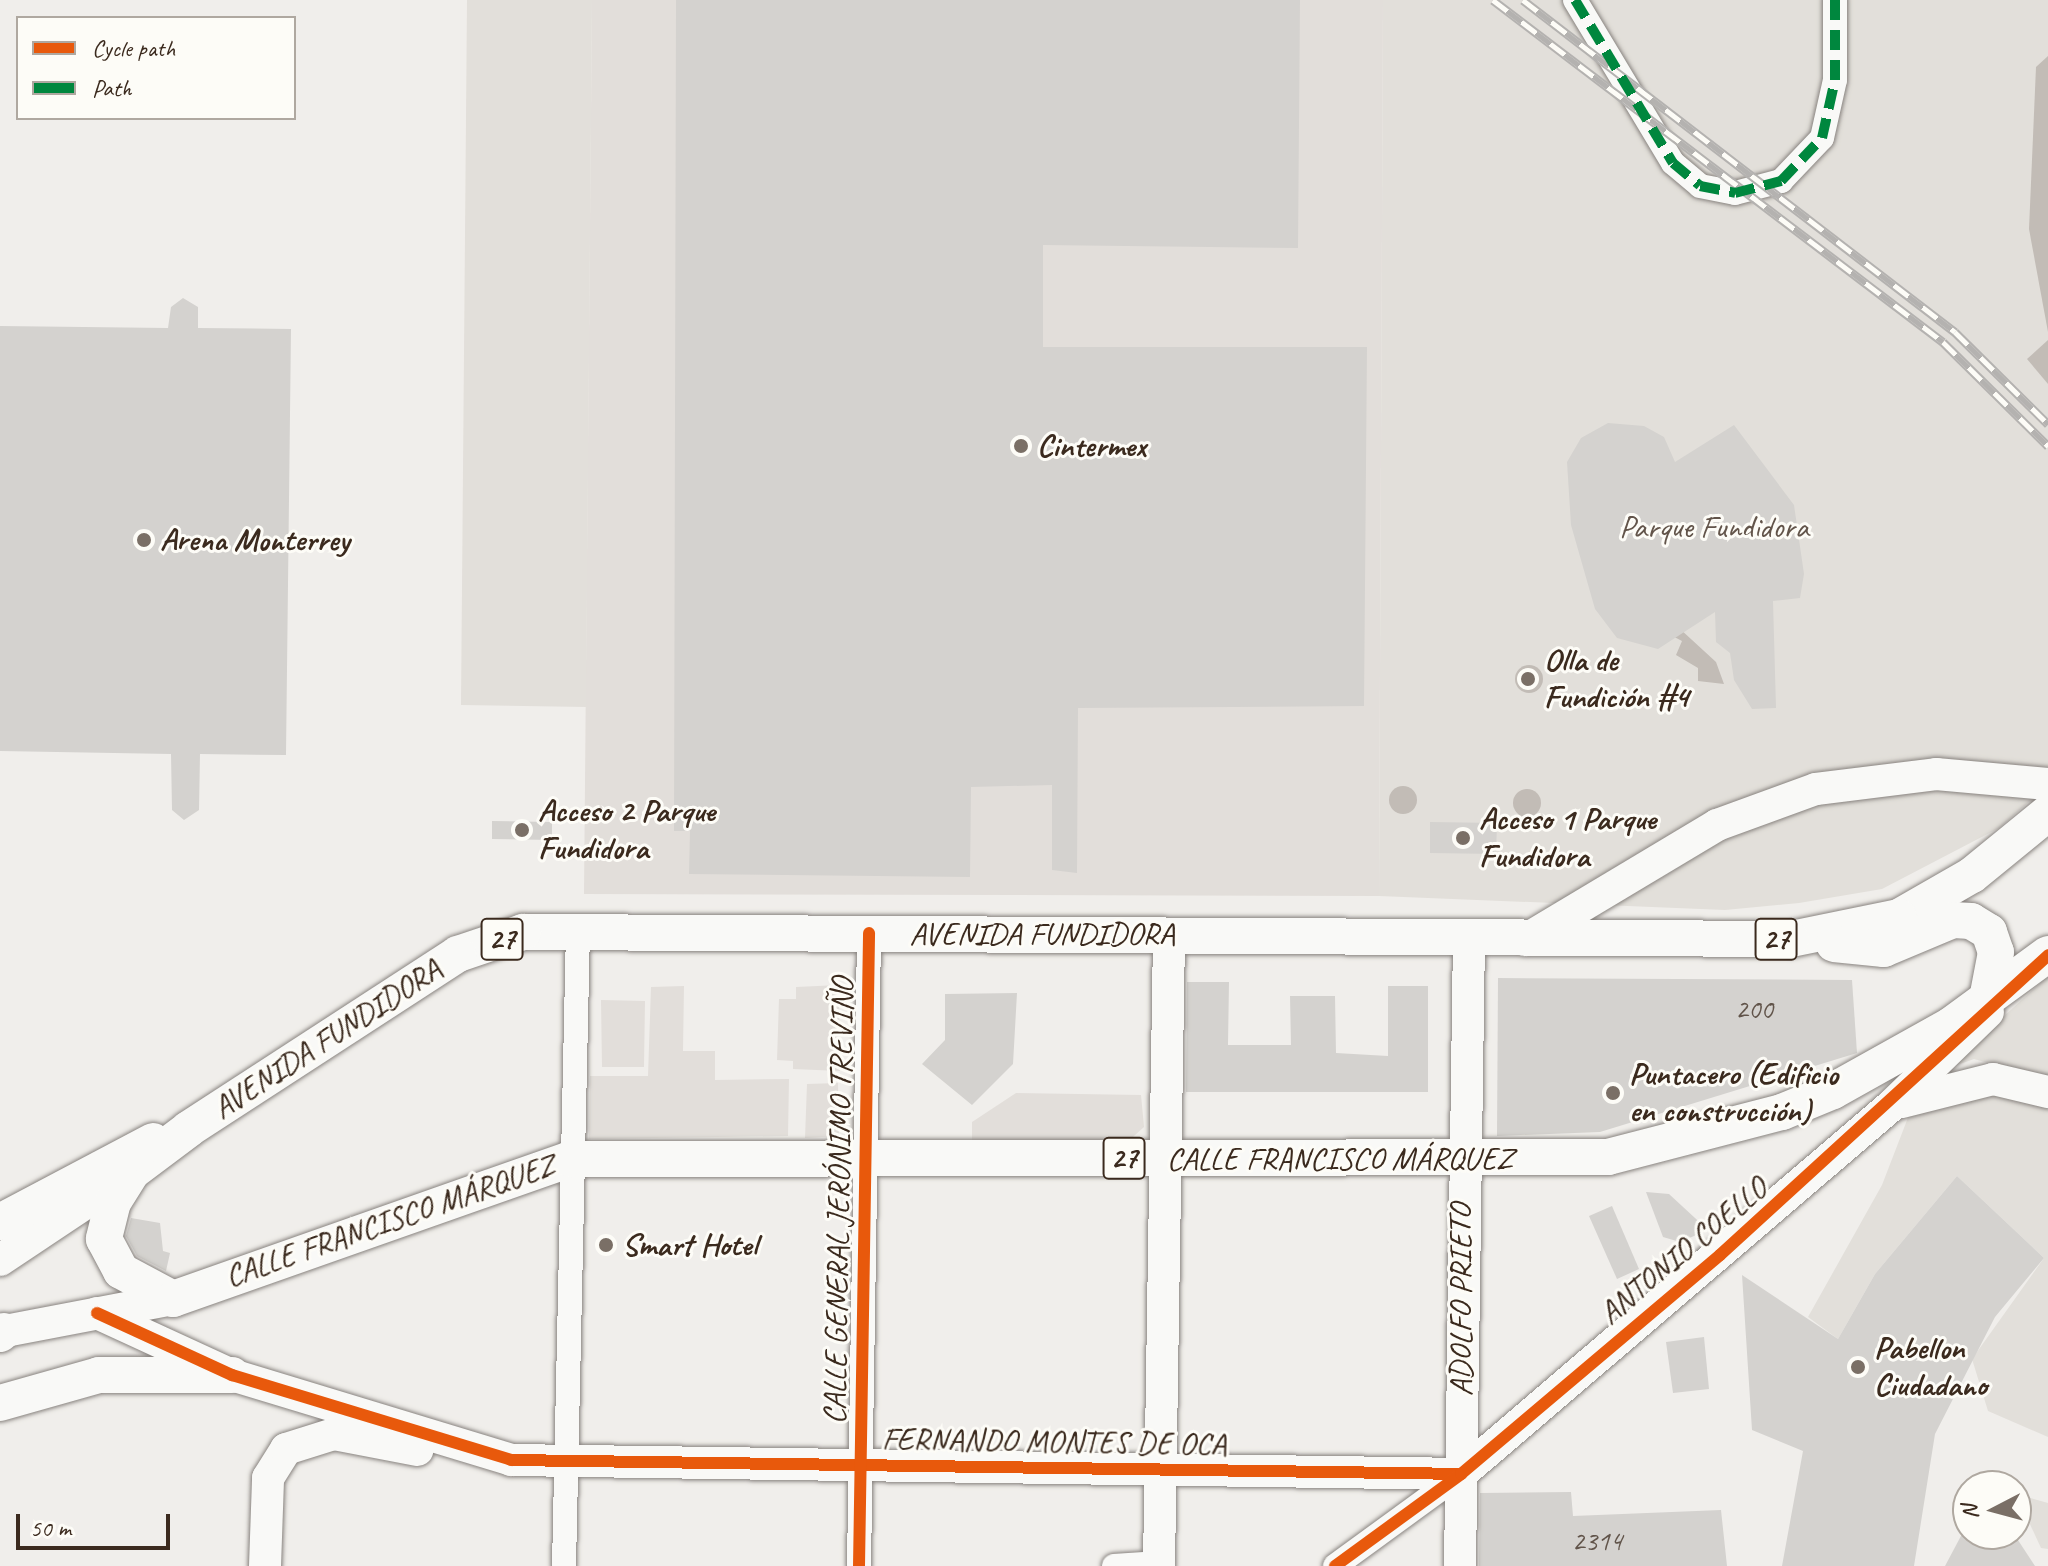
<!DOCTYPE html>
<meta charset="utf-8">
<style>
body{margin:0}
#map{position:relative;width:2048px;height:1566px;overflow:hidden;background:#f0eeeb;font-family:Caveat,sans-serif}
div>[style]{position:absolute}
.built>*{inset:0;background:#e2deda}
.green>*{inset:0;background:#e2dfda}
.water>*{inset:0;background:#c2bcb6}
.round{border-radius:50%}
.building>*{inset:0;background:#d4d2cf}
.roads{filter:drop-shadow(0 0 2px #88837f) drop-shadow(0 0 2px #88837f)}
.street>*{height:24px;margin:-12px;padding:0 12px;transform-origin:12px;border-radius:12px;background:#f9f9f7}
.secondary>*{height:32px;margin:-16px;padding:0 16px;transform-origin:16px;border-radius:16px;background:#f9f9f7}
.primary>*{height:36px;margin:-18px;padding:0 18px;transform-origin:18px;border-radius:18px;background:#f9f9f7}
.rail>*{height:9px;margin-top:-4.5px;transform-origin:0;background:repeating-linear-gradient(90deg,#fdfcf7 0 18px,#b4b2b0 0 36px);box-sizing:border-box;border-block:2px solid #b4b2b0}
.quiet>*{height:10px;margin-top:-5px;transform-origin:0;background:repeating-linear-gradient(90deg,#00873e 0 20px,transparent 0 30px)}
.cycleway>*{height:12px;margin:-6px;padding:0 6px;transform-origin:6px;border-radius:6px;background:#e8590c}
.dots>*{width:22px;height:22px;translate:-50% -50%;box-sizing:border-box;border:4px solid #fdfcf7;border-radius:50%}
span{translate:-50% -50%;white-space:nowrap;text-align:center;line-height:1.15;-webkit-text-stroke:6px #fdfcf7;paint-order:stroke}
.number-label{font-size:28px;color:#61544a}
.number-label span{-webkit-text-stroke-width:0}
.shield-label span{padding:2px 6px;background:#fdfcf7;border:2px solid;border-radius:6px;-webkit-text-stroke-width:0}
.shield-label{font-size:30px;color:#3b2a1e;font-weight:700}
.poi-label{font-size:32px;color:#3b2a1e;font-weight:700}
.left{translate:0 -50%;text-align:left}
.park-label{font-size:32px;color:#62544a}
.street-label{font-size:32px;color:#3b2a1e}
.legend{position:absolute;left:16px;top:16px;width:280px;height:104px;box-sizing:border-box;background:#fdfcf7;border:2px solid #afa8a0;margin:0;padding:10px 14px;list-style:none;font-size:24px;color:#3b2a1e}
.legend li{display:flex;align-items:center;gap:16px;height:40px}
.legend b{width:40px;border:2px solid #afa8a0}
.north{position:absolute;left:1952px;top:1470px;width:80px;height:80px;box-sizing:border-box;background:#fdfcf7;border:2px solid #afa8a0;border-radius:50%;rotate:264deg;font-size:22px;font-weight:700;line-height:32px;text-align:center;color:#3b2a1e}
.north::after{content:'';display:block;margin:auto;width:28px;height:36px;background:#7a6f66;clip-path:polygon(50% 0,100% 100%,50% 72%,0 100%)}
.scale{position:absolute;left:16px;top:1514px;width:154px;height:36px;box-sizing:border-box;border:4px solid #3b2a1e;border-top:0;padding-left:10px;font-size:24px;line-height:28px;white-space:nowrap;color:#3b2a1e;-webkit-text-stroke:6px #fdfcf7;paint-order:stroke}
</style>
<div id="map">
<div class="built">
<div style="clip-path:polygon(592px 0,1383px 0,1379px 896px,584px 894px)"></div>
<div style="clip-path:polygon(839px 985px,840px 1071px,793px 1069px,793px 1061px,777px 1060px,779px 999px,796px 999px,796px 987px)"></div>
<div style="clip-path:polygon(684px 986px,683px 1051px,715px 1051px,715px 1080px,789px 1079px,788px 1136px,589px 1139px,590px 1076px,648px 1076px,651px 987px)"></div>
<div style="clip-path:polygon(601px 1000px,645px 1001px,644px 1067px,602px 1067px)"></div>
<div style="clip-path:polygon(838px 1083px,839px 1136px,805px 1138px,807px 1084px)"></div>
<div style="clip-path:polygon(1016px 1093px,1141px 1095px,1144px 1127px,1125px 1144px,972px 1140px,972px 1122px)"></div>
</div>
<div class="green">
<div style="clip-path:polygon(467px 0,592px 0,586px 707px,461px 705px)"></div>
<div style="clip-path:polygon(1383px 0,2048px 0,2048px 785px,1999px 828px,1882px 889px,1799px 903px,1725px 910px,1379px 896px)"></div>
<div style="clip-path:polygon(2048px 976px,2048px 1080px,1974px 1059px,1946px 1069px)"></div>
<div style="clip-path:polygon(1952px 1091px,2034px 1100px,2048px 1110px,2048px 1437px,1988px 1411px,1972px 1359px,2044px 1258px,1957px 1176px,1875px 1274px,1838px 1339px,1808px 1317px,1882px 1185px,1909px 1115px)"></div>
<div style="clip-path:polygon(2016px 1494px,2048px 1503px,2048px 1549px,2041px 1548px)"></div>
</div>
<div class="water">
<div style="clip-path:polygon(2048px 56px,2048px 332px,2029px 229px,2036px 67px)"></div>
<div style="clip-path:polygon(2048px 340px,2048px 384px,2027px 359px)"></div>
<div style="clip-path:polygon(1667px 617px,1716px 662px,1724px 684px,1698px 681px,1698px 668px,1676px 655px,1682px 641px,1661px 630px)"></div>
<div class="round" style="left:1515px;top:665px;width:28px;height:28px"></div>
<div class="round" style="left:1389px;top:786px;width:28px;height:28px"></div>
<div class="round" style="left:1513px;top:789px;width:28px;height:28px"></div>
</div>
<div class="building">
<div style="clip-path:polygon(676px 0,1300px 0,1298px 248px,1043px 245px,1043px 347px,1367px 347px,1364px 706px,1078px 708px,1077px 873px,1052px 870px,1052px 785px,971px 787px,970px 877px,689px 874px,690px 831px,674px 831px)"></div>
<div style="clip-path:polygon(183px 298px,198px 307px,198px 328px,291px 329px,286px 755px,200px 754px,199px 810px,184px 820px,172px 810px,171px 754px,0 751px,0 326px,168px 328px,171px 307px)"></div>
<div style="clip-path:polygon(1608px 423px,1644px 426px,1664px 437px,1675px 462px,1734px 425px,1794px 505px,1804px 574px,1800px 598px,1773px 601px,1776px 708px,1752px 709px,1734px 680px,1730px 653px,1716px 642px,1715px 612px,1658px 649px,1617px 638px,1595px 609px,1571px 525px,1567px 462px,1581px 438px)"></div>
<div style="clip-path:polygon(492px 821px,552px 822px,552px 840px,492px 839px)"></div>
<div style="clip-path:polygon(1430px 822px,1497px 823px,1496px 854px,1430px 853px)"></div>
<div style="clip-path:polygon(1498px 978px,1852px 980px,1857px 1053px,1600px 1132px,1497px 1136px)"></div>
<div style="clip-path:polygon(1187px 982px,1229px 982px,1228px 1045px,1291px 1045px,1290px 996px,1335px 996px,1336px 1053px,1388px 1056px,1388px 986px,1428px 986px,1428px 1092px,1186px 1092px)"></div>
<div style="clip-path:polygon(1017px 993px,1013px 1064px,972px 1105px,922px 1064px,945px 1040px,945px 994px)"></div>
<div style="clip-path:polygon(1957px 1176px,2044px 1258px,1995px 1317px,1935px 1434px,1914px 1566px,1782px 1566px,1803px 1451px,1752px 1430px,1742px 1275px,1838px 1339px,1875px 1274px)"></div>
<div style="clip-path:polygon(1646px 1192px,1669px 1194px,1708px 1230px,1680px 1242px,1663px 1237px)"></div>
<div style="clip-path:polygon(1612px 1206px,1639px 1269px,1617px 1279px,1589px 1216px)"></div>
<div style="clip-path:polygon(131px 1218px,160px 1223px,163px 1251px,170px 1253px,166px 1271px,137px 1256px,126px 1236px)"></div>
<div style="clip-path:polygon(1704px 1337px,1709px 1389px,1673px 1393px,1666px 1342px)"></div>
<div style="clip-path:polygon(1571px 1492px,1573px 1516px,1721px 1510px,1727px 1566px,1479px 1566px,1480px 1493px)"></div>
<div style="clip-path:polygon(1962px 1534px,2014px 1534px,2035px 1566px,1945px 1566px)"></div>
</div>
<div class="roads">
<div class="street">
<div style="left:1575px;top:0;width:190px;rotate:59deg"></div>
<div style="left:1673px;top:163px;width:35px;rotate:40deg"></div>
<div style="left:1700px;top:186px;width:36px;rotate:11deg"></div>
<div style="left:1735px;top:193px;width:48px;rotate:-14.6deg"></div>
<div style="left:1781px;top:181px;width:59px;rotate:-46.4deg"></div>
<div style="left:1822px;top:138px;width:59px;rotate:-77.4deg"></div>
<div style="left:1835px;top:80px;width:80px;rotate:-90deg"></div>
<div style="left:564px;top:1566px;width:637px;rotate:-88.74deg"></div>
<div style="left:859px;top:1566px;width:633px;rotate:-89.09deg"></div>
<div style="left:1114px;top:1566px;width:45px;rotate:-3.8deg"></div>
<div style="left:1335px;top:1566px;width:156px;rotate:-36.1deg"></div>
</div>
<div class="secondary">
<div style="left:1525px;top:940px;width:224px;rotate:-30.9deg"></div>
<div style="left:1717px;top:825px;width:105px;rotate:-20deg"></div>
<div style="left:1816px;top:789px;width:121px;rotate:-7.1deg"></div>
<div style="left:1936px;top:774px;width:112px;rotate:5.1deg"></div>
<div style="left:1902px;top:1102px;width:94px;rotate:-14.2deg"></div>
<div style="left:1993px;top:1079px;width:57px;rotate:13.3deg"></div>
<div style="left:0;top:1260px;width:159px;rotate:-33.7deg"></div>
<div style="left:97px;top:1313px;width:149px;rotate:24.7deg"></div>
<div style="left:232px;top:1375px;width:292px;rotate:16.9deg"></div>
<div style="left:511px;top:1460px;width:950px;rotate:0.84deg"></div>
<div style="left:1461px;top:1474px;width:566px;rotate:-40.56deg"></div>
<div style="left:1891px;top:1106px;width:135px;rotate:-44.1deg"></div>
<div style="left:0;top:1332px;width:176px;rotate:-10.8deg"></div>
<div style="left:265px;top:1566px;width:88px;rotate:-88deg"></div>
<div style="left:268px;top:1478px;width:34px;rotate:-58deg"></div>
<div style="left:286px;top:1449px;width:50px;rotate:-17.4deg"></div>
<div style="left:334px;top:1434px;width:85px;rotate:10.9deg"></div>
<div style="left:1159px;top:1566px;width:632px;rotate:-89.09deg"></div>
<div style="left:1460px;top:1566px;width:627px;rotate:-89.18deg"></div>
</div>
<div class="primary">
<div style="left:2048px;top:813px;width:98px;rotate:140.8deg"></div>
<div style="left:1972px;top:875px;width:84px;rotate:150.1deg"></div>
<div style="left:1899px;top:917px;width:110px;rotate:168.5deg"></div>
<div style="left:1791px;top:939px;width:1268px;rotate:-179.68deg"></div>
<div style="left:523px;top:932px;width:69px;rotate:161.3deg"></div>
<div style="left:458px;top:954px;width:321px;rotate:147deg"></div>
<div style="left:189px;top:1129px;width:71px;rotate:143deg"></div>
<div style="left:132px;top:1172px;width:36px;rotate:122deg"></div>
<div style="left:113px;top:1202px;width:38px;rotate:104deg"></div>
<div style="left:104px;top:1239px;width:36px;rotate:62deg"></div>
<div style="left:121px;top:1271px;width:59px;rotate:28.3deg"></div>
<div style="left:173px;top:1299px;width:421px;rotate:-19.4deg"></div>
<div style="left:570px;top:1159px;width:1038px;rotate:-0.11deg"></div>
<div style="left:1608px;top:1157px;width:180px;rotate:-14.5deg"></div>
<div style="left:1782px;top:1112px;width:55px;rotate:-22.4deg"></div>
<div style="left:1833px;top:1091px;width:135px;rotate:-29.2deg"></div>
<div style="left:1951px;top:1025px;width:120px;rotate:-36.2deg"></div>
<div style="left:1834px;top:944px;width:50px;rotate:5.7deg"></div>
<div style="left:1884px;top:949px;width:75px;rotate:-22.8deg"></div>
<div style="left:1953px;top:920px;width:18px;rotate:3deg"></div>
<div style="left:1971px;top:921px;width:21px;rotate:31deg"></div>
<div style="left:1989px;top:932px;width:21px;rotate:71deg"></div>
<div style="left:1996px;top:952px;width:48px;rotate:100.8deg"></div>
<div style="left:0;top:1222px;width:173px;rotate:-27.9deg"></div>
<div style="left:0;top:1334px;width:5px;rotate:-37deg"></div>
<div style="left:0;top:1403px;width:103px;rotate:-15.8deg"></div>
<div style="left:99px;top:1375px;width:133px"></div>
</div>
</div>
<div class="rail">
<div style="left:1493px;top:0;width:565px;rotate:37.23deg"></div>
<div style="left:1943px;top:342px;width:148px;rotate:44.7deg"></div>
<div style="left:1523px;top:0;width:545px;rotate:37.54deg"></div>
<div style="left:1955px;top:332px;width:131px;rotate:44.7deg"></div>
</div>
<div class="quiet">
<div style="left:1575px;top:0;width:190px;rotate:59deg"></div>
<div style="left:1673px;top:163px;width:35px;rotate:40deg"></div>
<div style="left:1700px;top:186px;width:36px;rotate:11deg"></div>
<div style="left:1735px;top:193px;width:48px;rotate:-14.6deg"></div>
<div style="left:1781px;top:181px;width:59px;rotate:-46.4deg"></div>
<div style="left:1822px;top:138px;width:59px;rotate:-77.4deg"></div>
<div style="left:1835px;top:80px;width:80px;rotate:-90deg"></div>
</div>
<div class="cycleway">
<div style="left:97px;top:1313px;width:149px;rotate:24.7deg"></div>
<div style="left:232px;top:1375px;width:292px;rotate:16.9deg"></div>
<div style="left:511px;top:1460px;width:950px;rotate:0.84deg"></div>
<div style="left:859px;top:1566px;width:633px;rotate:-89.09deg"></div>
<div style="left:1335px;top:1566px;width:156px;rotate:-36.1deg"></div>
<div style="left:1461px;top:1474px;width:339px;rotate:-40.2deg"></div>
<div style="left:1720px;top:1255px;width:445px;rotate:-42.4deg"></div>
</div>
<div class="dots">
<div style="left:1021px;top:446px;background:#7a6f66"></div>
<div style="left:144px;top:540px;background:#7a6f66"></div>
<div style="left:1528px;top:679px;background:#7a6f66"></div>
<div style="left:522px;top:830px;background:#7a6f66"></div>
<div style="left:1463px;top:838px;background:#7a6f66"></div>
<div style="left:1613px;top:1093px;background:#7a6f66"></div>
<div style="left:606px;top:1245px;background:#7a6f66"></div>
<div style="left:1858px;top:1367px;background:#7a6f66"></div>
</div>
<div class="number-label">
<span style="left:1754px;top:1009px">200</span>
<span style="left:1597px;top:1541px">2314</span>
</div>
<div class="shield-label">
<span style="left:502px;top:939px">27</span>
<span style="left:1776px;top:939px">27</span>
<span style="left:1124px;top:1158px">27</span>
</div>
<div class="poi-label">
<span class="left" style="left:1037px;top:446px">Cintermex</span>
<span class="left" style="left:160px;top:540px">Arena Monterrey</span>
<span class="left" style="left:1544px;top:679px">Olla de<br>Fundición #4</span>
<span class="left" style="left:538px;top:830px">Acceso 2 Parque<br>Fundidora</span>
<span class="left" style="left:1479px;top:838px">Acceso 1 Parque<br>Fundidora</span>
<span class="left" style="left:1629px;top:1093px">Puntacero (Edificio<br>en construcción)</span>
<span class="left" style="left:622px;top:1245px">Smart Hotel</span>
<span class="left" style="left:1874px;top:1367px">Pabellon<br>Ciudadano</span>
</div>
<div class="park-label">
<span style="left:1714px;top:527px">Parque Fundidora</span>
</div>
<div class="street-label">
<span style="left:1042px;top:934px">AVENIDA FUNDIDORA</span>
<span style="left:327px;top:1039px;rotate:-33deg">AVENIDA FUNDIDORA</span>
<span style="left:1340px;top:1159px">CALLE FRANCISCO MÁRQUEZ</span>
<span style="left:839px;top:1201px;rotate:-89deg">CALLE GENERAL JERÓNIMO TREVIÑO</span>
<span style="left:390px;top:1221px;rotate:-19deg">CALLE FRANCISCO MÁRQUEZ</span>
<span style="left:1683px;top:1251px;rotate:-40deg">ANTONIO COELLO</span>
<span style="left:1461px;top:1300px;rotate:-90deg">ADOLFO PRIETO</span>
<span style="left:1054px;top:1442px;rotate:1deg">FERNANDO MONTES DE OCA</span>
</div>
<ul class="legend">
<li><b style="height:10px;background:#e8590c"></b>Cycle path</li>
<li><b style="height:10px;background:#00873e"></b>Path</li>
</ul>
<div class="north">N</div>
<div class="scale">50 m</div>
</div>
